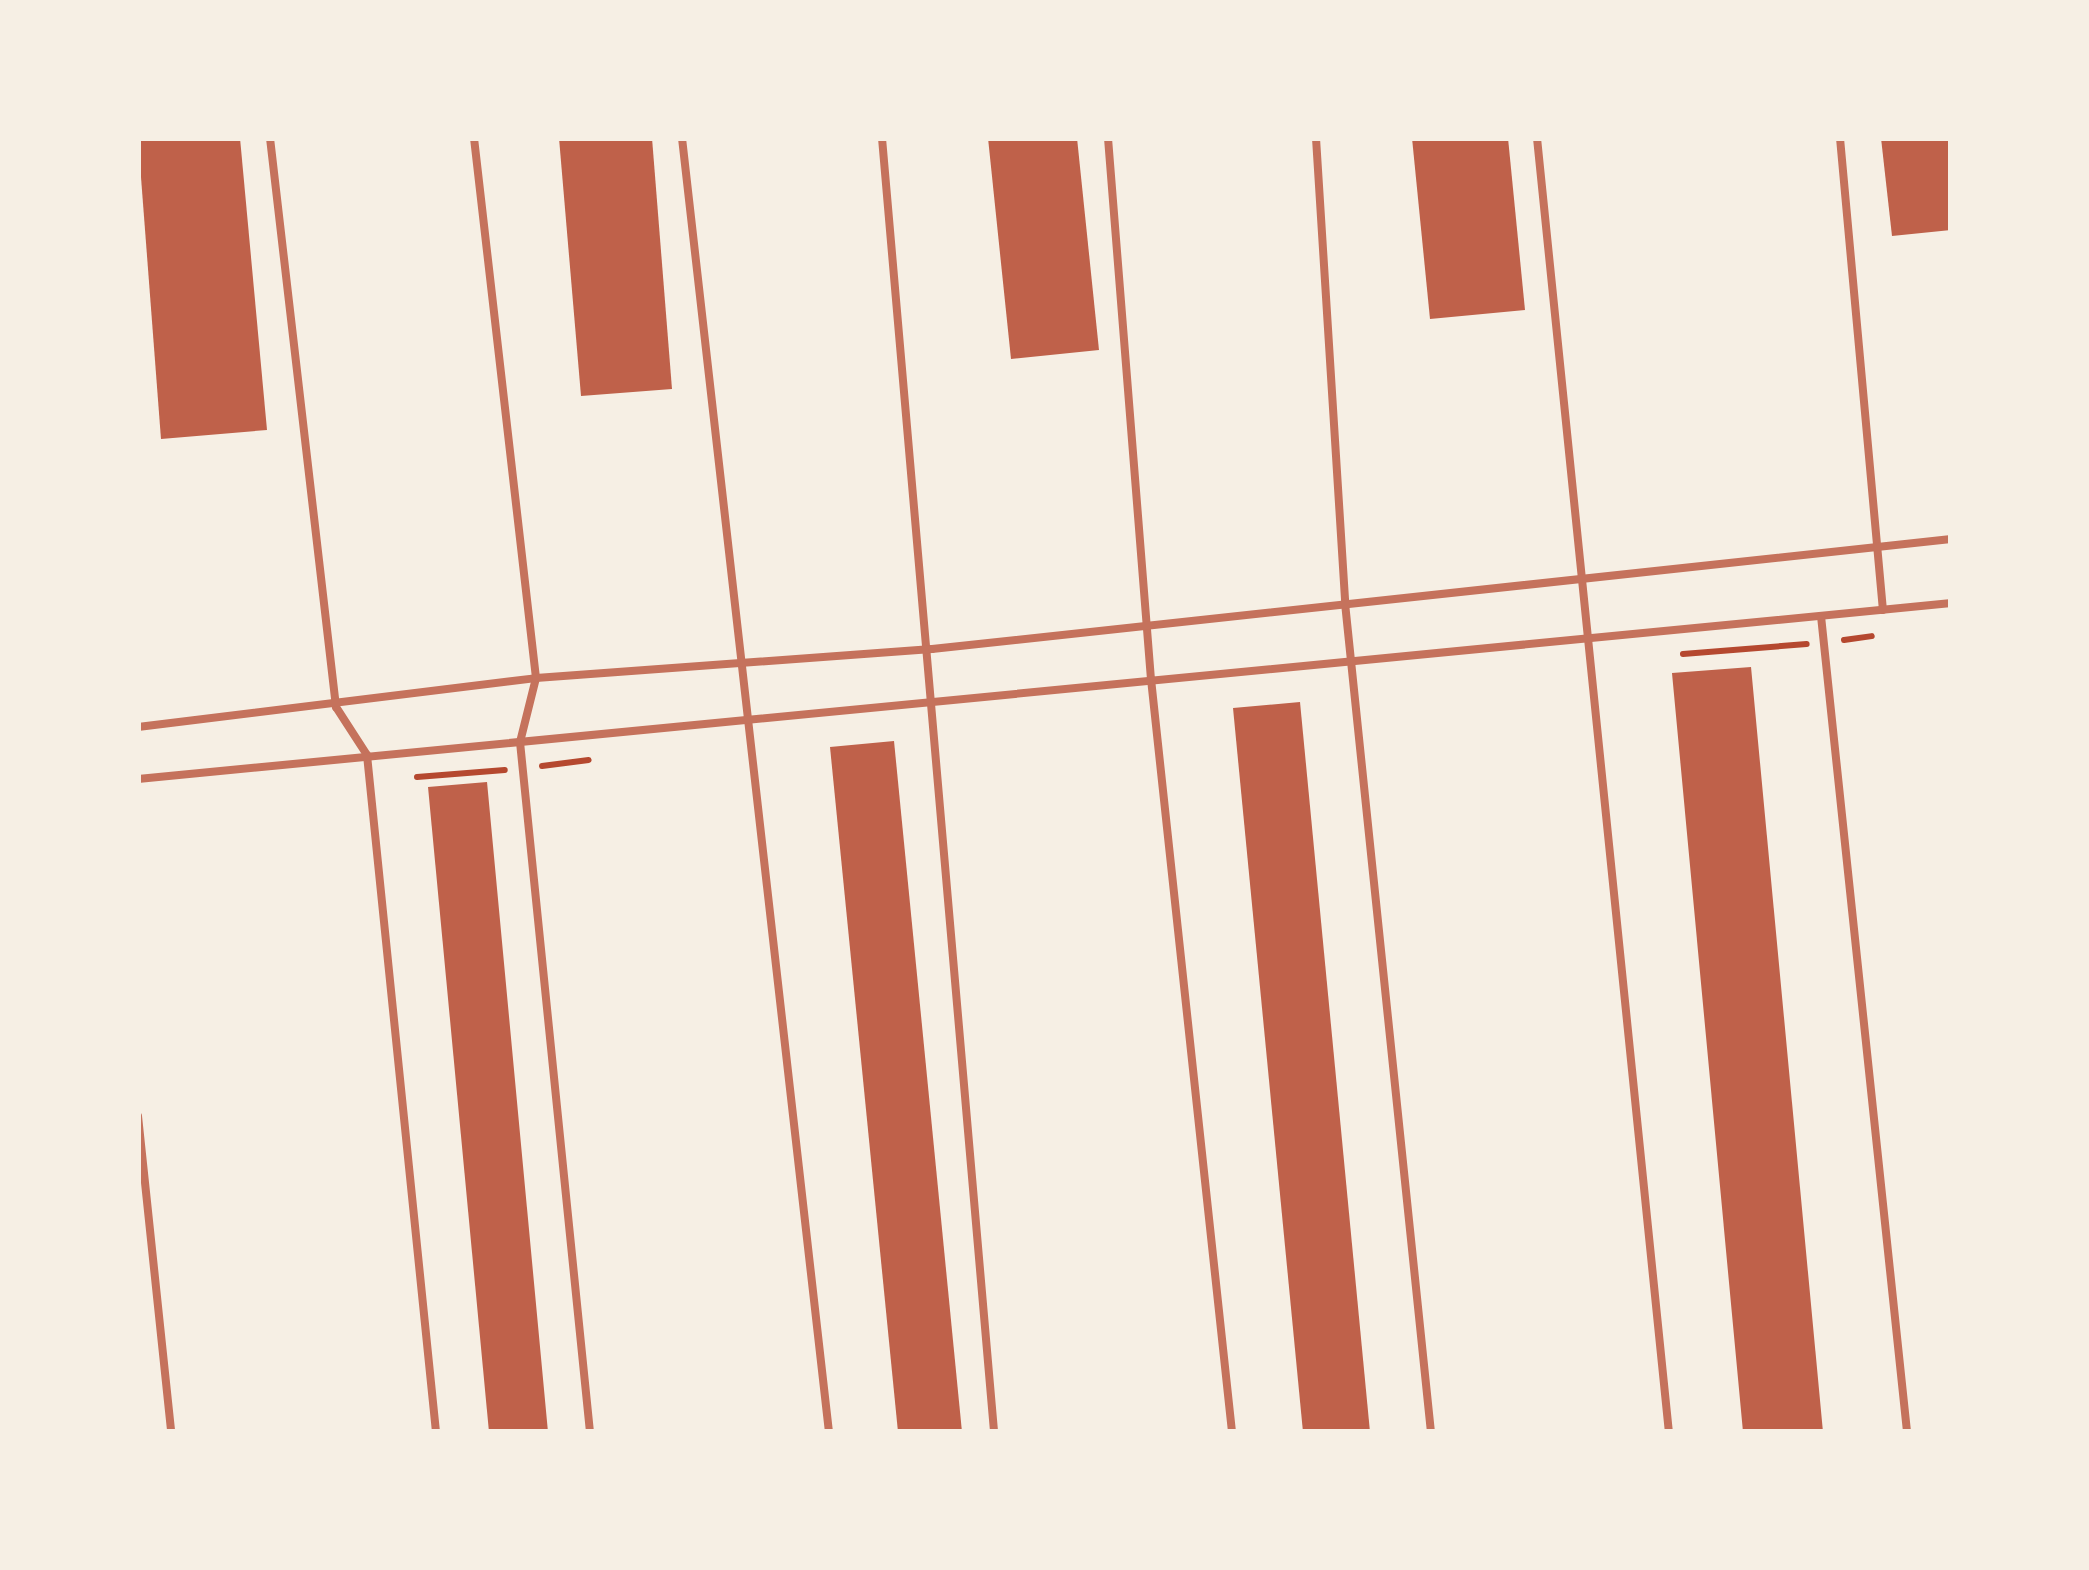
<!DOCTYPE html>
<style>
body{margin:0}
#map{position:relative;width:2089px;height:1570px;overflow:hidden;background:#f6efe4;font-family:"Fira Sans",sans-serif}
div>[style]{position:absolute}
.building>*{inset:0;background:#bf614a}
.path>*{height:6px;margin:-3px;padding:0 3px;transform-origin:3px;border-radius:3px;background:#b5482f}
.service>*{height:8px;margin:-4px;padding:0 4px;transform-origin:4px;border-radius:4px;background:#c5725c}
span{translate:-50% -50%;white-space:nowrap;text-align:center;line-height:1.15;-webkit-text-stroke:12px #f6efe4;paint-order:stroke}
.frame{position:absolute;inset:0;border:141px solid #f6efe4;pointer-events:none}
</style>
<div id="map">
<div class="building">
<div style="clip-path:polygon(138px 138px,240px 138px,267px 430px,161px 439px)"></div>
<div style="clip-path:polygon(559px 138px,652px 138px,672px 389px,581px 396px)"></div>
<div style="clip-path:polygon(988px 138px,1077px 138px,1099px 350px,1011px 359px)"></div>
<div style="clip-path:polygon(1412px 138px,1508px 138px,1525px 310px,1430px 319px)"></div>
<div style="clip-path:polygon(1881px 138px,1951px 138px,1951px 230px,1892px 236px)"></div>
<div style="clip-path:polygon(1751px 667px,1823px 1432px,1743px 1432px,1672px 673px)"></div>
<div style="clip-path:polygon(1300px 702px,1370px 1432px,1303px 1432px,1233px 708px)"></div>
<div style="clip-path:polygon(894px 741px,962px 1432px,898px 1432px,830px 747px)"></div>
<div style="clip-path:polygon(487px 782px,548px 1432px,489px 1432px,428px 787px)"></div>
</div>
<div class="path">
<div style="left:1844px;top:640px;width:28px;rotate:-8deg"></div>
<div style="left:1683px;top:654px;width:124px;rotate:-4.6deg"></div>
<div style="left:542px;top:766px;width:47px;rotate:-7.3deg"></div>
<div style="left:417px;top:777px;width:88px;rotate:-4.5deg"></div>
</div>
<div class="service">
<div style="left:270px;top:138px;width:573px;rotate:83.38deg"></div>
<div style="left:336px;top:707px;width:57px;rotate:57.1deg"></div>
<div style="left:367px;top:755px;width:681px;rotate:84.18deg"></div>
<div style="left:474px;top:138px;width:544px;rotate:83.45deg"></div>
<div style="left:536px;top:678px;width:66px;rotate:104deg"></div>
<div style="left:520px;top:742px;width:694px;rotate:84.21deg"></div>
<div style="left:682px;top:138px;width:1302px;rotate:83.52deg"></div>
<div style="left:882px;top:138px;width:1299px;rotate:85.05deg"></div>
<div style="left:1108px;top:138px;width:543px;rotate:85.46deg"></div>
<div style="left:1151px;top:679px;width:757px;rotate:83.86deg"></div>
<div style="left:1316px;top:138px;width:466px;rotate:86.4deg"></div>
<div style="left:1345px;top:603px;width:833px;rotate:84.08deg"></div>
<div style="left:1537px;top:138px;width:1301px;rotate:84.18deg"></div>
<div style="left:1840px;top:138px;width:474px;rotate:84.8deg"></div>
<div style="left:1821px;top:616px;width:821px;rotate:83.98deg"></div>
<div style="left:138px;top:727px;width:401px;rotate:-7deg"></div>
<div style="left:536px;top:678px;width:397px;rotate:-4.2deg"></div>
<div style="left:932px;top:649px;width:1025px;rotate:-6.16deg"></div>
<div style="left:138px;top:779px;width:1822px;rotate:-5.54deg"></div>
<div style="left:138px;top:1116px;width:318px;rotate:84deg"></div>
</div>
<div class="frame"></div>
</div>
